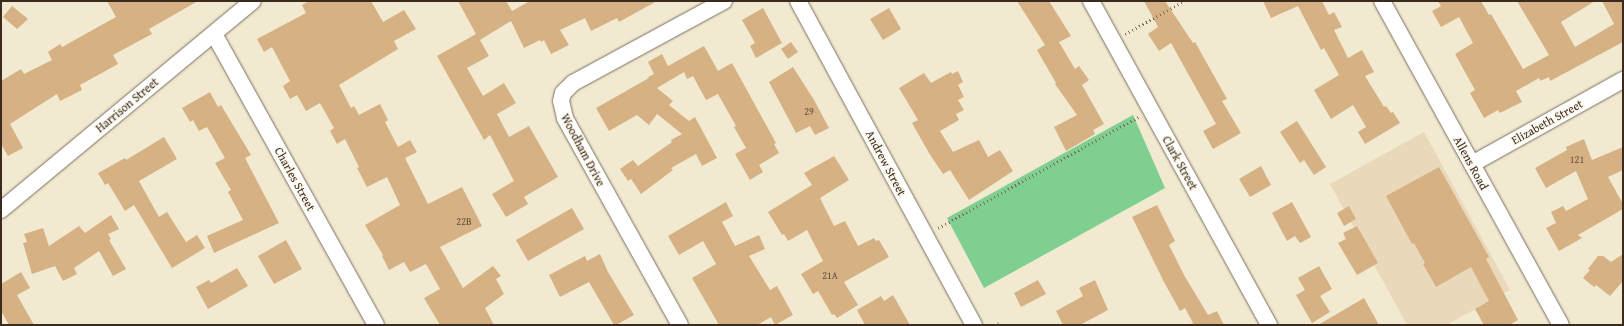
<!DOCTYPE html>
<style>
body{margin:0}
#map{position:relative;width:1624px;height:326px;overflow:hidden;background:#f1ead1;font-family:"Gentium Book Plus",serif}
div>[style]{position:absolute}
.built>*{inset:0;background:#e9d9ba}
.green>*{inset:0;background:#7ecf90}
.building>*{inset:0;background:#d6b184}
.path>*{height:2.5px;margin-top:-1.25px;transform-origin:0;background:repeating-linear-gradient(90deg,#7b6d5d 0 1px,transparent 0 4px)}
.roads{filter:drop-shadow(0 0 1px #7b6d5d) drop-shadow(0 0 1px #7b6d5d)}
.minor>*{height:16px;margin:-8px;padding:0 8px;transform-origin:8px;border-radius:8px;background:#fff}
span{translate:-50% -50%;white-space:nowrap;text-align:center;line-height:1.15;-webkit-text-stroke:3px #fbf7ec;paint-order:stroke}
.number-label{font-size:10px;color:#624c38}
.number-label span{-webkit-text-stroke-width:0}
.street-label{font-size:12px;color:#3b2a1e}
.frame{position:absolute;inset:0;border:2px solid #3b2a1e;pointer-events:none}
</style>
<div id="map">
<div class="built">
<div style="clip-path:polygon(1424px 132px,1510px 290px,1446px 325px,1407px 325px,1330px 184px)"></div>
</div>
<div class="green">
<div style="clip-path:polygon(1133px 115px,1165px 188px,984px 288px,947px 218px)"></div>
</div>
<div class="building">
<div style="clip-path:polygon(107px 1px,198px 1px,149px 29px,152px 34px,113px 55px,118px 64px,80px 85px,82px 90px,60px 101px,57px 94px,10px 124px,23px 148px,8px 156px,1px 144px,1px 81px,21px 69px,24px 74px,52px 60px,48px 52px,60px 44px,62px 47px,116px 17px)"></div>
<div style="clip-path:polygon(309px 1px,371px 1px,383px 22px,404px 10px,416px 29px,394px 41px,398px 49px,339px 85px,351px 108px,354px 106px,359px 115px,380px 104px,388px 120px,385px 122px,398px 147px,410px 140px,417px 152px,405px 158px,428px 204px,462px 187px,482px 226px,440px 247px,463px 288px,493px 266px,501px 276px,496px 279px,504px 294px,485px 308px,494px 325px,440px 325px,424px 298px,440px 289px,426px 264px,410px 272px,404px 262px,389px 270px,382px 256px,383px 255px,365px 225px,400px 205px,387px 177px,367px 187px,357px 168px,359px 167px,345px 139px,337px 144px,330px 131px,334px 128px,320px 103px,306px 111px,297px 95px,290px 99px,283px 86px,290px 81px,272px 47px,264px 52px,257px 39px,306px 13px,302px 5px)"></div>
<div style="clip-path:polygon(458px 1px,506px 1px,512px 11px,530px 1px,657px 1px,619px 22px,617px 18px,591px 31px,585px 18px,560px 30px,569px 45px,551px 54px,544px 40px,541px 42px,540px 40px,524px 48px,511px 21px,480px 40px,489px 56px,467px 68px,483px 96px,504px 83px,516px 103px,497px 114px,509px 137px,529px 126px,558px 177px,524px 197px,528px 204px,506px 217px,492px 194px,514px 181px,490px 135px,484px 140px,437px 56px,476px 34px)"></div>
<div style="clip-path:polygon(1017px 1px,1049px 1px,1071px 36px,1059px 42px,1075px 69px,1079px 66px,1089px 80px,1082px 85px,1104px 124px,1093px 130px,1095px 134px,1066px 151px,1054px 127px,1077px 115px,1055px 84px,1056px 83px,1037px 50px,1045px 45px)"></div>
<div style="clip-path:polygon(1144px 1px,1165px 1px,1193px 43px,1195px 42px,1227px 99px,1222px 101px,1241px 133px,1213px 149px,1203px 131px,1216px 124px,1171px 43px,1159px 51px,1148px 34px,1158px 27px)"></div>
<div style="clip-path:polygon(1263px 1px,1322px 1px,1329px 15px,1334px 12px,1342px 27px,1334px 30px,1348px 58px,1362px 50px,1374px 72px,1365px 76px,1384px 107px,1386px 106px,1391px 113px,1393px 112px,1400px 123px,1365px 144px,1358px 132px,1366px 127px,1353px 105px,1331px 119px,1314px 90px,1339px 75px,1324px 48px,1321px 50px,1298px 6px,1271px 18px)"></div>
<div style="clip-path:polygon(1438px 1px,1481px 1px,1489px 15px,1491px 14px,1523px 69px,1549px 55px,1517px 1px,1595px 1px,1561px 22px,1575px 47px,1614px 24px,1602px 1px,1623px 1px,1623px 42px,1550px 81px,1549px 77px,1540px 81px,1539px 78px,1516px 91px,1522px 102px,1500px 113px,1498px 110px,1484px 118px,1470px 93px,1475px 90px,1455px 54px,1473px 43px,1459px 17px,1441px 27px,1432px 11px,1441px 6px)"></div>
<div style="clip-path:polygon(12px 6px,28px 19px,17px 29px,3px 17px)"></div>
<div style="clip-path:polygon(763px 8px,782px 43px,756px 58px,750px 46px,755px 43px,742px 20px)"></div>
<div style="clip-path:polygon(889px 8px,901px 29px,883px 40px,870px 19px)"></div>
<div style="clip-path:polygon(791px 42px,798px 52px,788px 59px,781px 49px)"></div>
<div style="clip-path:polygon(704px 46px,718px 71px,732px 63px,776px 143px,774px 144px,779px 153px,759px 165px,763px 172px,750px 180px,735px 154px,746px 148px,734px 127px,736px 126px,718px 94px,706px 100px,693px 76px,687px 79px,684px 72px,657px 88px,673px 101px,669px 105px,689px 121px,695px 117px,717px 158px,702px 166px,696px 154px,671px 168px,673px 170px,641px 194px,631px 179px,628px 181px,620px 169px,633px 160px,638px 166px,672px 142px,671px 140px,682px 134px,657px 114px,649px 125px,637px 115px,609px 131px,596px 108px,649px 78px,648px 77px,654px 74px,648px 62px,662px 54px,668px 66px)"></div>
<div style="clip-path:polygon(793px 67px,814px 100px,829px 128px,815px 135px,810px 126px,796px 133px,769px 82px)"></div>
<div style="clip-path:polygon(958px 71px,963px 82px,958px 85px,964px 97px,958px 100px,964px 110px,956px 114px,959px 120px,940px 131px,953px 152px,979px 140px,988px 157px,1000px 150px,1013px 171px,969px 200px,950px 170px,943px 174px,929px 153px,912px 123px,918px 120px,899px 88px,924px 73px,931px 83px,951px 72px,952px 74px)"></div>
<div style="clip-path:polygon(210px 92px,218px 107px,221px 105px,251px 155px,245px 158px,279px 223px,214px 253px,207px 236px,243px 220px,228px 192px,231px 190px,215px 163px,225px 158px,207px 127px,199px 131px,193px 120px,190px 122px,182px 108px)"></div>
<div style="clip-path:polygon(1297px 121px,1326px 167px,1314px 175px,1304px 160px,1300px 163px,1280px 132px)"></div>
<div style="clip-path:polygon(164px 137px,177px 159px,139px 181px,159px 217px,167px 212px,186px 242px,197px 235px,205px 248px,172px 268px,134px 205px,125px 211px,108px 183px,105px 185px,98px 173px,125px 158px,126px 160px)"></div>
<div style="clip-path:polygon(1584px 139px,1592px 160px,1623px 147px,1623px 170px,1608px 177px,1623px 204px,1623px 209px,1578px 235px,1582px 238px,1559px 251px,1546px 228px,1556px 223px,1551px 212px,1563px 206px,1566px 211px,1588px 199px,1576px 171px,1546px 188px,1535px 168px,1567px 150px,1566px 147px)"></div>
<div style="clip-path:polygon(834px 156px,849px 180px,820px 198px,834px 226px,845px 221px,858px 246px,874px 238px,876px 241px,879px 240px,889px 257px,844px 282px,858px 305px,837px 318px,834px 314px,832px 315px,818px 291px,813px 294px,801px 274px,823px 261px,807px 230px,788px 241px,784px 234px,782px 235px,768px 212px,812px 185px,804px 173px)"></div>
<div style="clip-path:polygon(1261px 166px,1271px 185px,1250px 197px,1239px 179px)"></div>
<div style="clip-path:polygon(1439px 167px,1489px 257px,1486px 259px,1518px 320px,1509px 325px,1484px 325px,1475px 309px,1489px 301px,1471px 267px,1436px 287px,1423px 264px,1425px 263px,1414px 243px,1412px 244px,1386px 196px)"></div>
<div style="clip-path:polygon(726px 202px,733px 216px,722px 222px,735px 246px,759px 235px,765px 249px,749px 256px,770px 290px,777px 286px,793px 315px,775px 325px,771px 317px,757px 325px,719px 325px,692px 278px,716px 264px,703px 241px,679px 255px,668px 236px)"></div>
<div style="clip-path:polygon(1292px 202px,1311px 237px,1300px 243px,1295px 236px,1287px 241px,1272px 213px)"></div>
<div style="clip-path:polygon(1157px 205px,1175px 241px,1169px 245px,1184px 275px,1208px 315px,1217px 311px,1224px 325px,1190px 325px,1193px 323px,1185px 308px,1180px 311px,1164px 282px,1132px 217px)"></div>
<div style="clip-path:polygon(1349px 206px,1356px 219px,1344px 226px,1337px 213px)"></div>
<div style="clip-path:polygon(572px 208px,584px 229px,528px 261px,516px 240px)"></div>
<div style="clip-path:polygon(111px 215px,119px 229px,108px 234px,111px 239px,109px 240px,126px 269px,113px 276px,99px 251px,74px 268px,77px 274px,63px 281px,55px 266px,32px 274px,23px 243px,27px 242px,24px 234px,43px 228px,49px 246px,79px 226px,85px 233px)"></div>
<div style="clip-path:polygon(1357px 226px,1378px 263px,1357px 275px,1338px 243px,1346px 239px,1343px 233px)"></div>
<div style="clip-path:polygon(286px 240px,302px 269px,274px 284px,258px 256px)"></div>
<div style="clip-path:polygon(600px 254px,608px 272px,634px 315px,616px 325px,614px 325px,589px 282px,560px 297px,549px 275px,585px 256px,587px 261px)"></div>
<div style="clip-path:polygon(1623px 254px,1623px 281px,1610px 296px,1596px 285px,1594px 287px,1583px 278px,1590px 270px,1588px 269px,1598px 256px,1603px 256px,1611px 262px)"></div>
<div style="clip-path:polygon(1319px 266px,1332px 289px,1320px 296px,1330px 312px,1312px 323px,1296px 295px,1305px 290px,1298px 278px)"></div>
<div style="clip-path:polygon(237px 268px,248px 286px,208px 309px,196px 287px,209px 280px,211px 283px)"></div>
<div style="clip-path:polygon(21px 272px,30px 288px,17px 295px,34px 325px,9px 325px,1px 311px,1px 284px)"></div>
<div style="clip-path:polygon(1038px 280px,1046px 294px,1021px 307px,1014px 293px)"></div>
<div style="clip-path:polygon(1095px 280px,1108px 310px,1080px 325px,1063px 325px,1056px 311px,1083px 296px,1079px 288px)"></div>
<div style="clip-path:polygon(893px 295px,910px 325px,865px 325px,857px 310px,881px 296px,884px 301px)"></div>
<div style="clip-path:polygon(1364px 298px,1379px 325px,1318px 325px)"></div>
</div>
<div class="path">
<div style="left:1125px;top:34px;width:68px;rotate:-29.2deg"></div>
<div style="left:938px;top:228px;width:229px;rotate:-29deg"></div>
<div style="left:994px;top:325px;width:5px;rotate:-22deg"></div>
</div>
<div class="roads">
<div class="minor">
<div style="left:798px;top:1px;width:369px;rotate:61.5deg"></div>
<div style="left:1091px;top:1px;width:370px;rotate:61.2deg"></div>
<div style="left:1382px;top:1px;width:370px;rotate:61.1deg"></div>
<div style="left:214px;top:34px;width:333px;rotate:60.9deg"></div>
<div style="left:1472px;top:164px;width:173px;rotate:-29.1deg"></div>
<div style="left:1px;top:210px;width:327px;rotate:-39.7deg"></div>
<div style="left:680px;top:325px;width:237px;rotate:-119.1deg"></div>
<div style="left:565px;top:118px;width:17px;rotate:-103deg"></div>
<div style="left:561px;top:101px;width:8px;rotate:-76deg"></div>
<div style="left:563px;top:93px;width:14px;rotate:-45deg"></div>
<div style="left:573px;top:83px;width:172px;rotate:-28.5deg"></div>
</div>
</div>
<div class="number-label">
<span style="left:809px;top:112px">29</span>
<span style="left:1577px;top:160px">121</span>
<span style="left:464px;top:222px">22B</span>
<span style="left:830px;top:276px">21A</span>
</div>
<div class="street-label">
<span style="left:127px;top:105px;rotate:-40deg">Harrison Street</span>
<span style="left:1547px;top:122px;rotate:-29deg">Elizabeth Street</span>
<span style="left:583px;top:150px;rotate:62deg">Woodham Drive</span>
<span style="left:886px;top:163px;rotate:62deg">Andrew Street</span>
<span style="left:1180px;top:163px;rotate:61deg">Clark Street</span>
<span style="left:1471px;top:163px;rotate:61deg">Allens Road</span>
<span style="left:295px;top:179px;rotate:61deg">Charles Street</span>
</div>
<div class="frame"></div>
</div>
